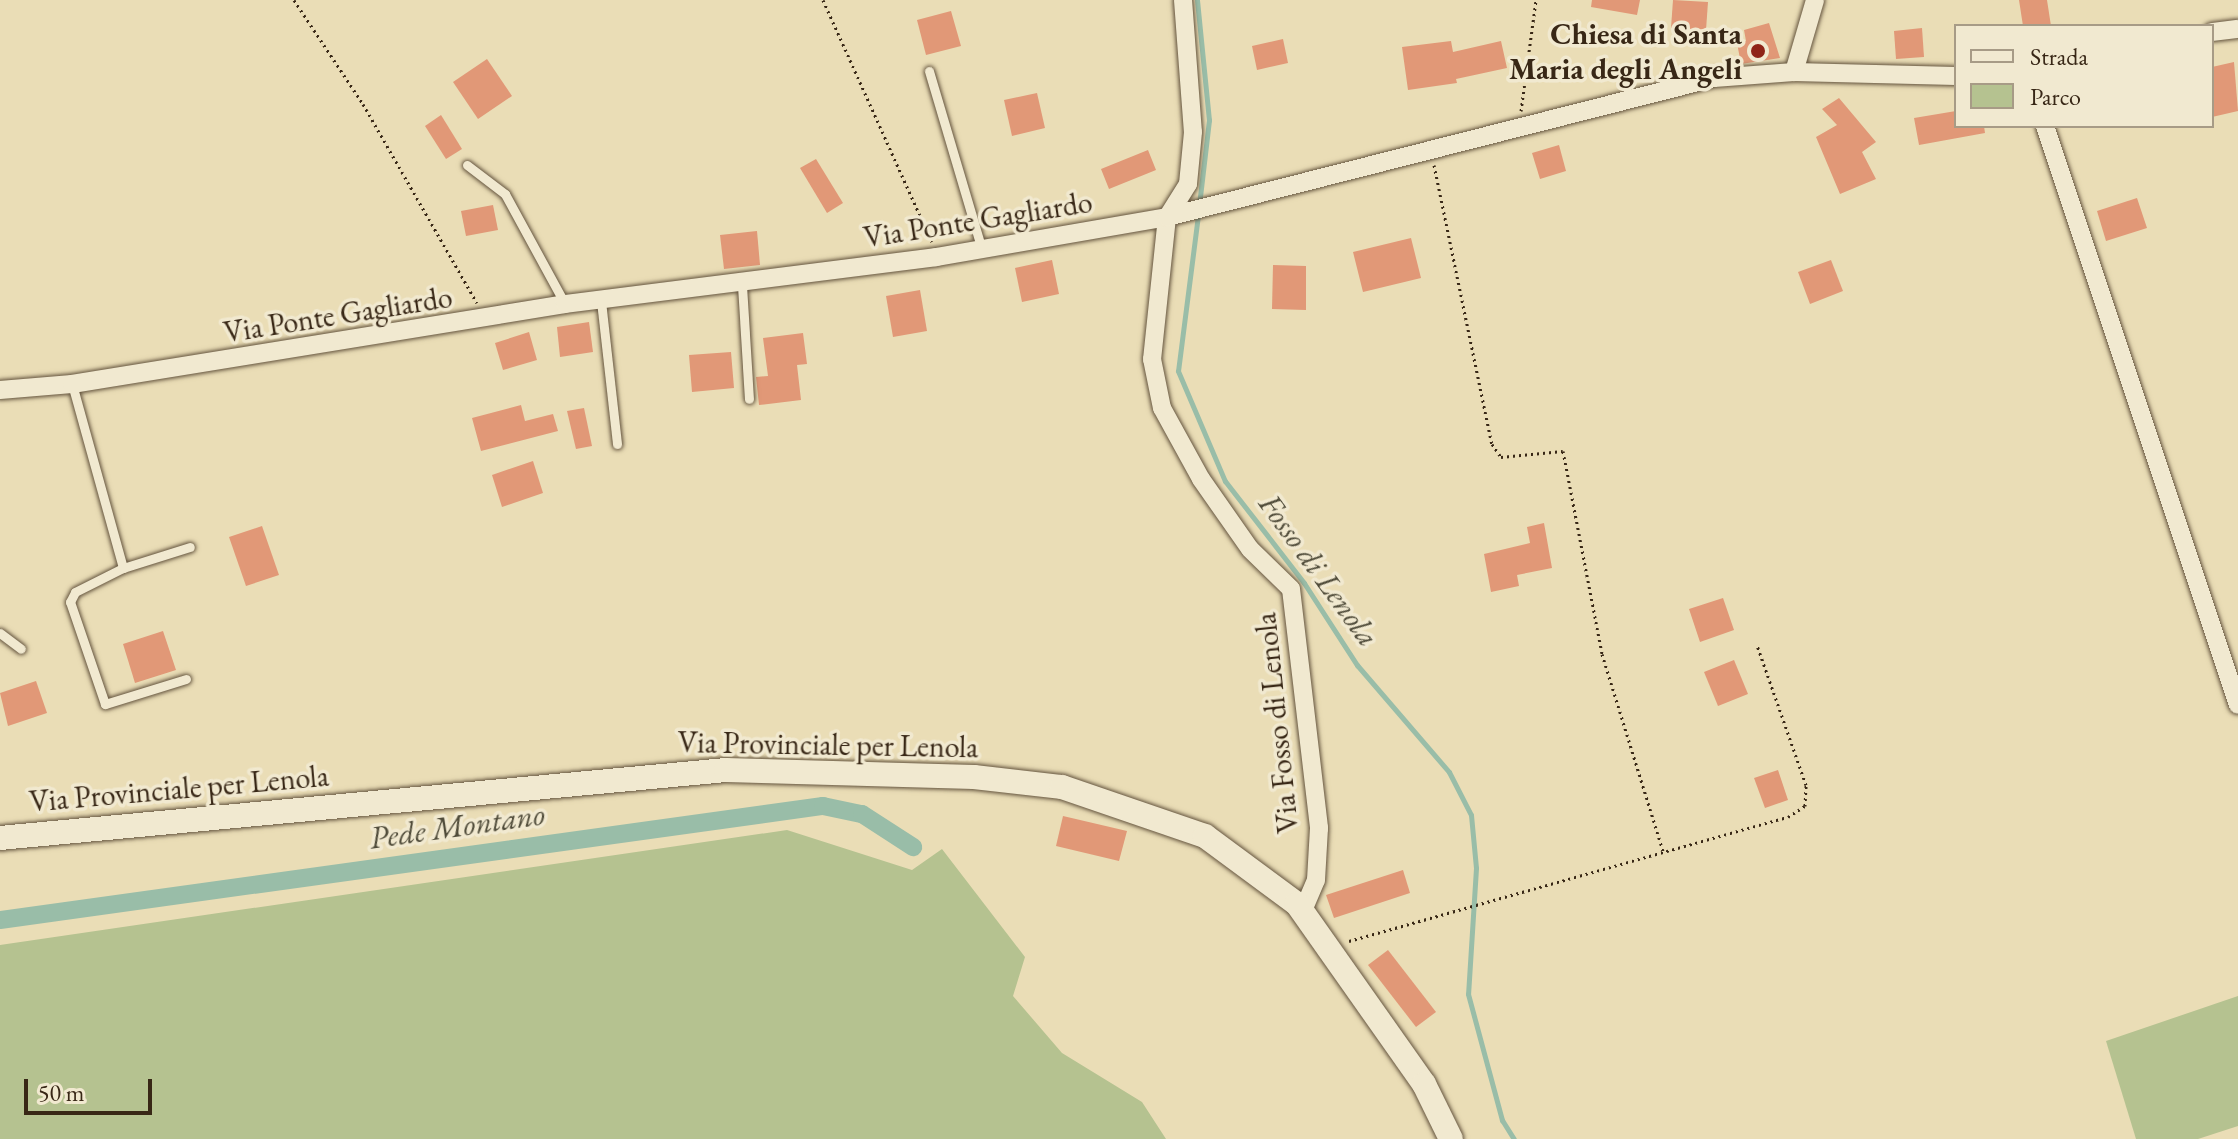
<!DOCTYPE html>
<style>
body{margin:0}
#map{position:relative;width:2238px;height:1139px;overflow:hidden;background:#eaddb6;font-family:"EB Garamond",serif}
div>[style]{position:absolute}
.green>*{inset:0;background:#b5c290}
.stream>*{height:5px;margin:-2.5px;padding:0 2.5px;transform-origin:2.5px;border-radius:2.5px;background:#99bda8}
.canal>*{height:18px;margin:-9px;padding:0 9px;transform-origin:9px;border-radius:9px;background:#99bda8}
.building>*{inset:0;background:#e19877}
.path>*{height:3px;margin-top:-1.5px;transform-origin:0;background:repeating-linear-gradient(90deg,#382716 0 2px,transparent 0 6px)}
.roads{filter:drop-shadow(0 0 2px #64543e) drop-shadow(0 0 2px #64543e)}
.lane>*{height:9px;margin:-4.5px;padding:0 4.5px;transform-origin:4.5px;border-radius:4.5px;background:#f1e9d0}
.street>*{height:18px;margin:-9px;padding:0 9px;transform-origin:9px;border-radius:9px;background:#f1e9d0}
.secondary>*{height:24px;margin:-12px;padding:0 12px;transform-origin:12px;border-radius:12px;background:#f1e9d0}
.dots>*{width:22px;height:22px;translate:-50% -50%;box-sizing:border-box;border:4px solid #f1e9d0;border-radius:50%}
span{translate:-50% -50%;white-space:nowrap;text-align:center;line-height:1.15;-webkit-text-stroke:7px #f1e9d0;paint-order:stroke}
.poi-label{font-size:30px;color:#382716;font-weight:700}
.right{translate:-100% -50%;text-align:right}
.street-label{font-size:30px;color:#382716}
.water-label{font-size:32px;color:#504c3a;font-style:italic}
.legend{position:absolute;left:1954px;top:24px;width:260px;height:104px;box-sizing:border-box;background:#f1e9d0;border:2px solid #a79b86;margin:0;padding:10px 14px;list-style:none;font-size:24px;color:#382716}
.legend li{display:flex;align-items:center;gap:16px;height:40px}
.legend b{width:40px;border:2px solid #a79b86}
.scale{position:absolute;left:24px;top:1079px;width:128px;height:36px;box-sizing:border-box;border:4px solid #382716;border-top:0;padding-left:10px;font-size:24px;line-height:28px;white-space:nowrap;color:#382716;-webkit-text-stroke:6px #f1e9d0;paint-order:stroke}
</style>
<div id="map">
<div class="green">
<div style="clip-path:polygon(787px 830px,912px 870px,942px 849px,1025px 957px,1013px 996px,1062px 1053px,1142px 1102px,1166px 1139px,0 1139px,0 945px)"></div>
<div style="clip-path:polygon(2238px 996px,2238px 1126px,2198px 1139px,2136px 1139px,2106px 1041px)"></div>
</div>
<div class="stream">
<div style="left:1197px;top:0;width:121px;rotate:84.3deg"></div>
<div style="left:1209px;top:120px;width:86px;rotate:96.7deg"></div>
<div style="left:1198px;top:215px;width:157px;rotate:97.3deg"></div>
<div style="left:1178px;top:371px;width:120px;rotate:66.9deg"></div>
<div style="left:1225px;top:481px;width:129px;rotate:52.2deg"></div>
<div style="left:1304px;top:583px;width:98px;rotate:57.1deg"></div>
<div style="left:1357px;top:665px;width:141px;rotate:49.3deg"></div>
<div style="left:1449px;top:772px;width:48px;rotate:62.9deg"></div>
<div style="left:1471px;top:815px;width:53px;rotate:84.6deg"></div>
<div style="left:1476px;top:868px;width:126px;rotate:93.6deg"></div>
<div style="left:1468px;top:994px;width:131px;rotate:74.9deg"></div>
<div style="left:1502px;top:1120px;width:22px;rotate:58deg"></div>
</div>
<div class="canal">
<div style="left:0;top:920px;width:831px;rotate:-7.89deg"></div>
<div style="left:823px;top:806px;width:40px;rotate:12deg"></div>
<div style="left:862px;top:814px;width:61px;rotate:32.9deg"></div>
</div>
<div class="building">
<div style="clip-path:polygon(1592px 0,1640px 0,1637px 15px,1591px 7px)"></div>
<div style="clip-path:polygon(1673px 0,1708px 2px,1706px 30px,1671px 28px)"></div>
<div style="clip-path:polygon(2019px 0,2047px 0,2051px 26px,2023px 26px)"></div>
<div style="clip-path:polygon(951px 11px,961px 46px,926px 55px,917px 20px)"></div>
<div style="clip-path:polygon(1769px 23px,1780px 58px,1741px 64px,1737px 43px,1746px 41px,1744px 30px)"></div>
<div style="clip-path:polygon(1922px 28px,1924px 57px,1896px 59px,1894px 31px)"></div>
<div style="clip-path:polygon(1283px 39px,1288px 63px,1257px 70px,1252px 46px)"></div>
<div style="clip-path:polygon(1451px 41px,1453px 52px,1501px 41px,1507px 68px,1456px 79px,1457px 83px,1408px 90px,1402px 47px)"></div>
<div style="clip-path:polygon(487px 59px,512px 96px,478px 119px,453px 82px)"></div>
<div style="clip-path:polygon(2234px 62px,2238px 111px,2212px 117px,2212px 67px)"></div>
<div style="clip-path:polygon(1037px 93px,1045px 128px,1012px 136px,1004px 100px)"></div>
<div style="clip-path:polygon(1839px 98px,1876px 142px,1862px 152px,1876px 179px,1840px 194px,1816px 137px,1837px 125px,1822px 109px)"></div>
<div style="clip-path:polygon(1956px 111px,1956px 126px,1984px 126px,1985px 133px,1919px 145px,1914px 118px)"></div>
<div style="clip-path:polygon(441px 115px,462px 149px,446px 159px,425px 126px)"></div>
<div style="clip-path:polygon(1559px 145px,1566px 171px,1540px 179px,1532px 153px)"></div>
<div style="clip-path:polygon(1148px 150px,1156px 170px,1109px 189px,1101px 169px)"></div>
<div style="clip-path:polygon(816px 159px,843px 203px,827px 213px,800px 168px)"></div>
<div style="clip-path:polygon(2137px 198px,2147px 228px,2106px 241px,2097px 211px)"></div>
<div style="clip-path:polygon(493px 205px,498px 230px,466px 236px,461px 211px)"></div>
<div style="clip-path:polygon(757px 231px,760px 265px,724px 269px,720px 235px)"></div>
<div style="clip-path:polygon(1411px 238px,1421px 278px,1363px 292px,1353px 252px)"></div>
<div style="clip-path:polygon(1052px 260px,1059px 294px,1022px 302px,1015px 268px)"></div>
<div style="clip-path:polygon(1831px 260px,1843px 291px,1810px 304px,1798px 272px)"></div>
<div style="clip-path:polygon(1273px 265px,1306px 266px,1306px 310px,1272px 309px)"></div>
<div style="clip-path:polygon(920px 290px,927px 331px,893px 337px,886px 296px)"></div>
<div style="clip-path:polygon(589px 322px,593px 352px,560px 357px,557px 327px)"></div>
<div style="clip-path:polygon(529px 332px,537px 360px,503px 370px,495px 343px)"></div>
<div style="clip-path:polygon(803px 333px,807px 364px,797px 365px,801px 400px,759px 405px,756px 377px,768px 376px,763px 338px)"></div>
<div style="clip-path:polygon(731px 352px,734px 388px,692px 392px,689px 355px)"></div>
<div style="clip-path:polygon(521px 405px,525px 421px,553px 414px,558px 431px,481px 451px,472px 418px)"></div>
<div style="clip-path:polygon(584px 408px,592px 446px,576px 449px,567px 411px)"></div>
<div style="clip-path:polygon(533px 461px,543px 493px,502px 507px,492px 475px)"></div>
<div style="clip-path:polygon(1544px 523px,1552px 568px,1517px 575px,1519px 586px,1491px 592px,1484px 554px,1530px 543px,1527px 527px)"></div>
<div style="clip-path:polygon(262px 526px,279px 575px,246px 586px,229px 537px)"></div>
<div style="clip-path:polygon(1723px 598px,1734px 630px,1700px 642px,1689px 609px)"></div>
<div style="clip-path:polygon(163px 631px,176px 670px,135px 683px,123px 644px)"></div>
<div style="clip-path:polygon(1734px 660px,1748px 694px,1718px 706px,1704px 672px)"></div>
<div style="clip-path:polygon(36px 681px,47px 713px,8px 726px,0 693px)"></div>
<div style="clip-path:polygon(1778px 770px,1788px 800px,1765px 808px,1754px 778px)"></div>
<div style="clip-path:polygon(1063px 816px,1127px 831px,1119px 861px,1056px 846px)"></div>
<div style="clip-path:polygon(1403px 870px,1410px 893px,1334px 918px,1326px 895px)"></div>
<div style="clip-path:polygon(1388px 950px,1436px 1012px,1416px 1027px,1368px 965px)"></div>
</div>
<div class="path">
<div style="left:294px;top:0;width:125px;rotate:56.4deg"></div>
<div style="left:363px;top:104px;width:229px;rotate:60.2deg"></div>
<div style="left:823px;top:0;width:265px;rotate:65.8deg"></div>
<div style="left:1521px;top:111px;width:112px;rotate:-82.3deg"></div>
<div style="left:1434px;top:165px;width:285px;rotate:78.3deg"></div>
<div style="left:1492px;top:444px;width:16px;rotate:55deg"></div>
<div style="left:1501px;top:457px;width:62px;rotate:-5.5deg"></div>
<div style="left:1563px;top:451px;width:207px;rotate:79.1deg"></div>
<div style="left:1602px;top:654px;width:209px;rotate:72.8deg"></div>
<div style="left:1349px;top:941px;width:456px;rotate:-15.8deg"></div>
<div style="left:1788px;top:817px;width:20px;rotate:-33deg"></div>
<div style="left:1805px;top:806px;width:21px;rotate:-87deg"></div>
<div style="left:1806px;top:785px;width:148px;rotate:-109.3deg"></div>
</div>
<div class="roads">
<div class="lane">
<div style="left:929px;top:71px;width:187px;rotate:73.5deg"></div>
<div style="left:467px;top:165px;width:48px;rotate:37.3deg"></div>
<div style="left:505px;top:194px;width:125px;rotate:61.4deg"></div>
<div style="left:742px;top:285px;width:114px;rotate:86.5deg"></div>
<div style="left:601px;top:301px;width:144px;rotate:83.6deg"></div>
<div style="left:72px;top:384px;width:191px;rotate:74.5deg"></div>
<div style="left:0;top:633px;width:26px;rotate:37deg"></div>
<div style="left:186px;top:679px;width:85px;rotate:162.8deg"></div>
<div style="left:105px;top:704px;width:108px;rotate:-108.9deg"></div>
<div style="left:70px;top:602px;width:11px;rotate:-63deg"></div>
<div style="left:75px;top:592px;width:54px;rotate:-26.6deg"></div>
<div style="left:123px;top:568px;width:70px;rotate:-17.4deg"></div>
</div>
<div class="street">
<div style="left:1183px;top:0;width:132px;rotate:85.7deg"></div>
<div style="left:1193px;top:132px;width:52px;rotate:95.5deg"></div>
<div style="left:1188px;top:184px;width:39px;rotate:122deg"></div>
<div style="left:1167px;top:217px;width:143px;rotate:96deg"></div>
<div style="left:1152px;top:359px;width:50px;rotate:78.5deg"></div>
<div style="left:1162px;top:408px;width:81px;rotate:61.2deg"></div>
<div style="left:1201px;top:479px;width:85px;rotate:55deg"></div>
<div style="left:1250px;top:549px;width:57px;rotate:44.3deg"></div>
<div style="left:1291px;top:589px;width:241px;rotate:83.3deg"></div>
<div style="left:1319px;top:828px;width:52px;rotate:93.3deg"></div>
<div style="left:1316px;top:880px;width:34px;rotate:113deg"></div>
<div style="left:2212px;top:32px;width:26px;rotate:-7deg"></div>
<div style="left:1794px;top:72px;width:75px;rotate:-73.7deg"></div>
<div style="left:2045px;top:126px;width:610px;rotate:71.57deg"></div>
<div style="left:0;top:390px;width:72px;rotate:-4.8deg"></div>
<div style="left:72px;top:384px;width:499px;rotate:-9.2deg"></div>
<div style="left:565px;top:304px;width:374px;rotate:-7.2deg"></div>
<div style="left:936px;top:257px;width:234px;rotate:-9.8deg"></div>
<div style="left:1167px;top:217px;width:564px;rotate:-14.26deg"></div>
<div style="left:1714px;top:78px;width:80px;rotate:-4.3deg"></div>
<div style="left:1794px;top:72px;width:162px;rotate:1.4deg"></div>
</div>
<div class="secondary">
<div style="left:0;top:838px;width:729px;rotate:-5.35deg"></div>
<div style="left:726px;top:770px;width:248px;rotate:1.6deg"></div>
<div style="left:974px;top:777px;width:89px;rotate:6.5deg"></div>
<div style="left:1062px;top:787px;width:151px;rotate:18.9deg"></div>
<div style="left:1205px;top:836px;width:114px;rotate:36.5deg"></div>
<div style="left:1297px;top:904px;width:220px;rotate:54.8deg"></div>
<div style="left:1424px;top:1084px;width:61px;rotate:63.9deg"></div>
</div>
</div>
<div class="dots">
<div style="left:1758px;top:51px;background:#8f2418"></div>
</div>
<div class="poi-label">
<span class="right" style="left:1742px;top:51px">Chiesa di Santa<br>Maria degli Angeli</span>
</div>
<div class="street-label">
<span style="left:978px;top:220px;rotate:-9deg">Via Ponte Gagliardo</span>
<span style="left:338px;top:315px;rotate:-9deg">Via Ponte Gagliardo</span>
<span style="left:1277px;top:723px;rotate:-96deg">Via Fosso di Lenola</span>
<span style="left:828px;top:745px;rotate:1deg">Via Provinciale per Lenola</span>
<span style="left:179px;top:789px;rotate:-5deg">Via Provinciale per Lenola</span>
</div>
<div class="water-label">
<span style="left:1319px;top:570px;rotate:54deg">Fosso di Lenola</span>
<span style="left:457px;top:826px;rotate:-8deg">Pede Montano</span>
</div>
<ul class="legend">
<li><b style="height:10px;background:#f1e9d0"></b>Strada</li>
<li><b style="height:22px;background:#b5c290"></b>Parco</li>
</ul>
<div class="scale">50 m</div>
</div>
